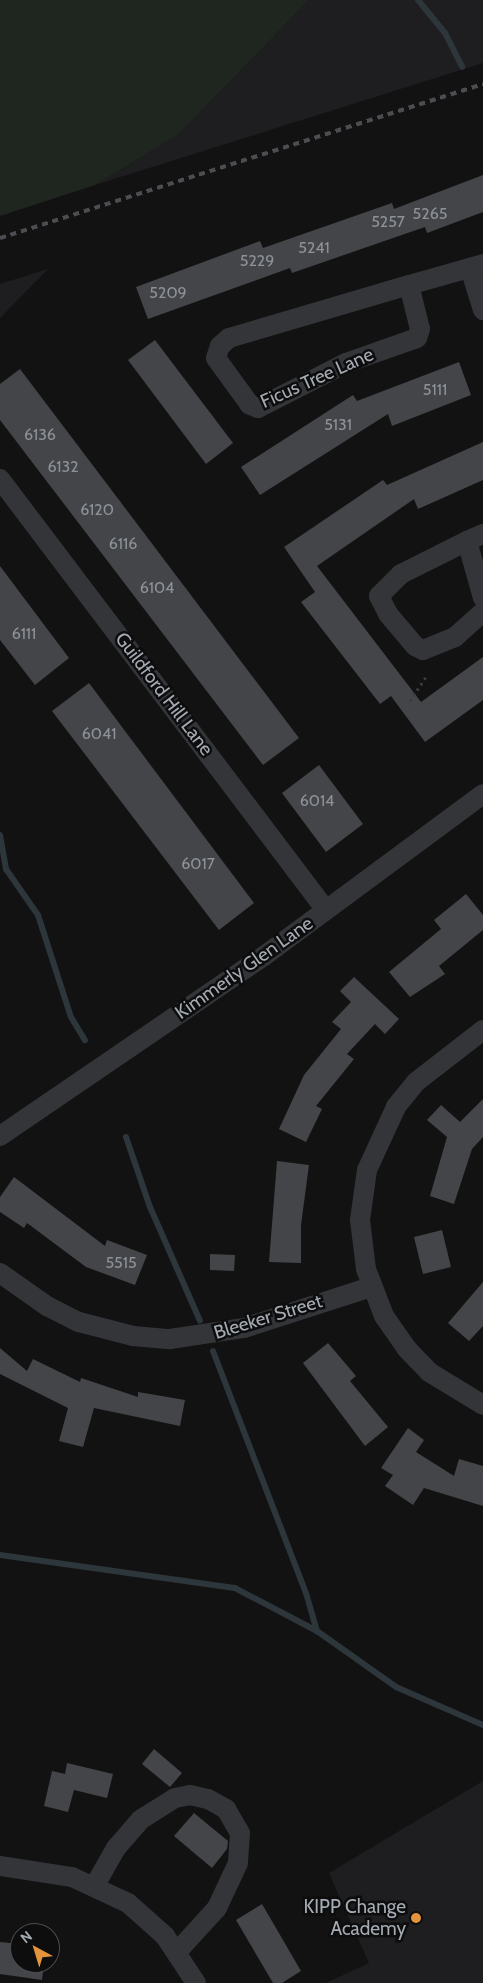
<!DOCTYPE html>
<style>
body{margin:0}
#map{position:relative;width:483px;height:1983px;overflow:hidden;background:#121213;font-family:Cabin,sans-serif}
div>[style]{position:absolute}
.built>*{inset:0;background:#1e1e20}
.green>*{inset:0;background:#1f261f}
.stream>*{height:6px;margin:-3px;padding:0 3px;transform-origin:3px;border-radius:3px;background:#2d363b}
.building>*{inset:0;background:#444549}
.path>*{height:3px;margin-top:-1.5px;transform-origin:0;background:repeating-linear-gradient(90deg,#3a3c3f 0 2.5px,transparent 0 6.5px)}
.minor>*{height:20px;margin:-10px;padding:0 10px;transform-origin:10px;border-radius:10px;background:#333538}
.rail>*{height:4px;margin-top:-2px;transform-origin:0;background:repeating-linear-gradient(90deg,#4b4d51 0 6px,transparent 0 11px)}
.dots>*{width:14px;height:14px;translate:-50% -50%;box-sizing:border-box;border:2px solid #0d0d0e;border-radius:50%}
span{translate:-50% -50%;white-space:nowrap;text-align:center;line-height:1.15;-webkit-text-stroke:5px #0d0d0e;paint-order:stroke}
.number-label{font-size:16px;color:#8d9298}
.number-label span{-webkit-text-stroke-width:0}
.street-label{font-size:19px;color:#a5abb3}
.poi-label{font-size:19px;color:#a5abb3}
.right{translate:-100% -50%;text-align:right}
.north{position:absolute;left:10px;top:1923px;width:50px;height:50px;box-sizing:border-box;background:#0d0d0e;border:1px solid #4a4c50;border-radius:50%;rotate:321deg;font-size:14px;font-weight:700;line-height:20px;text-align:center;color:#a5abb3}
.north::after{content:'';display:block;margin:auto;width:18px;height:22px;background:#e3933b;clip-path:polygon(50% 0,100% 100%,50% 72%,0 100%)}
</style>
<div id="map">
<div class="built">
<div style="clip-path:polygon(309px 0,483px 0,483px 63px,95px 185px,179px 134px)"></div>
<div style="clip-path:polygon(48px 269px,0 318px,0 284px)"></div>
<div style="clip-path:polygon(483px 1781px,483px 1983px,326px 1983px,369px 1963px,329px 1873px)"></div>
</div>
<div class="green">
<div style="clip-path:polygon(0 0,309px 0,179px 134px,95px 185px,0 216px)"></div>
</div>
<div class="stream">
<div style="left:418px;top:0;width:43px;rotate:50.7deg"></div>
<div style="left:445px;top:33px;width:38px;rotate:63deg"></div>
<div style="left:0;top:835px;width:35px;rotate:80deg"></div>
<div style="left:6px;top:869px;width:56px;rotate:55.2deg"></div>
<div style="left:38px;top:915px;width:107px;rotate:72.1deg"></div>
<div style="left:71px;top:1017px;width:27px;rotate:59deg"></div>
<div style="left:126px;top:1137px;width:74px;rotate:71.1deg"></div>
<div style="left:150px;top:1207px;width:124px;rotate:66.3deg"></div>
<div style="left:213px;top:1351px;width:259px;rotate:69deg"></div>
<div style="left:306px;top:1593px;width:40px;rotate:74deg"></div>
<div style="left:0;top:1555px;width:237px;rotate:8deg"></div>
<div style="left:235px;top:1588px;width:93px;rotate:27.7deg"></div>
<div style="left:317px;top:1631px;width:97px;rotate:35.3deg"></div>
<div style="left:396px;top:1687px;width:95px;rotate:23.6deg"></div>
</div>
<div class="building">
<div style="clip-path:polygon(483px 175px,483px 212px,427px 233px,425px 227px,292px 273px,290px 268px,148px 319px,136px 287px,260px 241px,263px 248px,392px 203px,394px 209px)"></div>
<div style="clip-path:polygon(155px 340px,233px 443px,206px 464px,128px 360px)"></div>
<div style="clip-path:polygon(459px 362px,471px 395px,392px 426px,388px 414px,260px 495px,241px 467px,353px 395px,357px 401px)"></div>
<div style="clip-path:polygon(20px 369px,299px 738px,263px 765px,0 420px,0 384px)"></div>
<div style="clip-path:polygon(483px 442px,483px 480px,418px 509px,414px 499px,317px 566px,421px 702px,483px 657px,483px 700px,425px 742px,391px 696px,380px 704px,301px 602px,315px 592px,284px 547px,383px 480px,387px 485px)"></div>
<div style="clip-path:polygon(0 566px,69px 658px,35px 685px,0 640px)"></div>
<div style="clip-path:polygon(89px 683px,254px 903px,219px 930px,52px 711px)"></div>
<div style="clip-path:polygon(319px 765px,363px 824px,326px 852px,282px 793px)"></div>
<div style="clip-path:polygon(466px 894px,483px 915px,483px 930px,439px 966px,445px 974px,410px 997px,389px 972px,441px 929px,434px 920px)"></div>
<div style="clip-path:polygon(354px 977px,399px 1019px,385px 1034px,375px 1024px,347px 1054px,354px 1059px,316px 1106px,322px 1109px,306px 1142px,279px 1129px,304px 1075px,341px 1029px,332px 1022px,351px 1002px,340px 991px)"></div>
<div style="clip-path:polygon(483px 1099px,483px 1137px,472px 1149px,454px 1204px,430px 1196px,447px 1137px,427px 1120px,441px 1105px,460px 1122px)"></div>
<div style="clip-path:polygon(277px 1161px,309px 1165px,301px 1225px,301px 1263px,269px 1262px)"></div>
<div style="clip-path:polygon(14px 1177px,105px 1246px,107px 1240px,147px 1255px,135px 1285px,86px 1267px,27px 1223px,24px 1228px,0 1212px,0 1197px)"></div>
<div style="clip-path:polygon(442px 1230px,451px 1267px,423px 1274px,414px 1237px)"></div>
<div style="clip-path:polygon(210px 1254px,235px 1255px,234px 1271px,210px 1270px)"></div>
<div style="clip-path:polygon(483px 1282px,483px 1326px,469px 1341px,448px 1323px)"></div>
<div style="clip-path:polygon(328px 1343px,356px 1376px,350px 1381px,388px 1427px,365px 1446px,303px 1363px)"></div>
<div style="clip-path:polygon(0 1348px,27px 1371px,33px 1359px,80px 1382px,81px 1378px,138px 1397px,138px 1392px,185px 1400px,180px 1426px,94px 1408px,83px 1447px,59px 1441px,68px 1408px,0 1374px)"></div>
<div style="clip-path:polygon(408px 1428px,424px 1440px,416px 1452px,454px 1476px,459px 1459px,483px 1466px,483px 1506px,424px 1488px,413px 1505px,385px 1486px,393px 1475px,381px 1468px)"></div>
<div style="clip-path:polygon(154px 1749px,182px 1773px,170px 1787px,142px 1764px)"></div>
<div style="clip-path:polygon(67px 1763px,113px 1774px,107px 1798px,74px 1790px,68px 1812px,44px 1806px,52px 1771px,65px 1774px)"></div>
<div style="clip-path:polygon(194px 1813px,228px 1841px,227px 1849px,212px 1868px,174px 1836px)"></div>
<div style="clip-path:polygon(262px 1904px,301px 1971px,282px 1983px,273px 1983px,236px 1920px)"></div>
<div style="clip-path:polygon(0 1942px,20px 1944px,20px 1963px,44px 1963px,42px 1980px,0 1974px)"></div>
</div>
<div class="path">
<div style="left:410px;top:701px;width:31px;rotate:-57deg"></div>
</div>
<div class="minor">
<div style="left:470px;top:268px;width:44px;rotate:72.8deg"></div>
<div style="left:409px;top:285px;width:45px;rotate:76deg"></div>
<div style="left:420px;top:329px;width:9px;rotate:108deg"></div>
<div style="left:417px;top:338px;width:75px;rotate:160.6deg"></div>
<div style="left:346px;top:363px;width:99px;rotate:152.9deg"></div>
<div style="left:258px;top:408px;width:9px;rotate:-159deg"></div>
<div style="left:250px;top:405px;width:58px;rotate:-125.9deg"></div>
<div style="left:216px;top:358px;width:13px;rotate:-72deg"></div>
<div style="left:220px;top:346px;width:12px;rotate:-42deg"></div>
<div style="left:229px;top:338px;width:188px;rotate:-16.4deg"></div>
<div style="left:409px;top:285px;width:77px;rotate:-15.8deg"></div>
<div style="left:0;top:479px;width:540px;rotate:52.9deg"></div>
<div style="left:467px;top:541px;width:17px;rotate:-24deg"></div>
<div style="left:483px;top:598px;width:59px;rotate:-105.7deg"></div>
<div style="left:467px;top:541px;width:74px;rotate:153.4deg"></div>
<div style="left:401px;top:574px;width:31px;rotate:135deg"></div>
<div style="left:379px;top:596px;width:20px;rotate:63deg"></div>
<div style="left:388px;top:614px;width:42px;rotate:49.8deg"></div>
<div style="left:415px;top:646px;width:9px;rotate:27deg"></div>
<div style="left:423px;top:650px;width:35px;rotate:-22deg"></div>
<div style="left:455px;top:637px;width:38px;rotate:-42deg"></div>
<div style="left:483px;top:1030px;width:85px;rotate:142.2deg"></div>
<div style="left:416px;top:1082px;width:32px;rotate:129deg"></div>
<div style="left:396px;top:1107px;width:69px;rotate:114.7deg"></div>
<div style="left:367px;top:1170px;width:50px;rotate:98deg"></div>
<div style="left:360px;top:1220px;width:49px;rotate:83deg"></div>
<div style="left:366px;top:1269px;width:50px;rotate:69deg"></div>
<div style="left:384px;top:1316px;width:40px;rotate:55.1deg"></div>
<div style="left:407px;top:1349px;width:32px;rotate:46deg"></div>
<div style="left:429px;top:1372px;width:63px;rotate:31.4deg"></div>
<div style="left:0;top:1136px;width:320px;rotate:-34.3deg"></div>
<div style="left:264px;top:956px;width:272px;rotate:-36.5deg"></div>
<div style="left:0;top:1273px;width:57px;rotate:35.1deg"></div>
<div style="left:47px;top:1306px;width:36px;rotate:27deg"></div>
<div style="left:79px;top:1322px;width:56px;rotate:14.5deg"></div>
<div style="left:133px;top:1336px;width:37px;rotate:5deg"></div>
<div style="left:170px;top:1339px;width:75px;rotate:-8.5deg"></div>
<div style="left:244px;top:1328px;width:133px;rotate:-17.9deg"></div>
<div style="left:0;top:1866px;width:73px;rotate:8.7deg"></div>
<div style="left:72px;top:1877px;width:62px;rotate:24.9deg"></div>
<div style="left:128px;top:1903px;width:50px;rotate:41.7deg"></div>
<div style="left:165px;top:1936px;width:56px;rotate:56.6deg"></div>
<div style="left:95px;top:1885px;width:43px;rotate:-60.4deg"></div>
<div style="left:116px;top:1848px;width:37px;rotate:-49deg"></div>
<div style="left:140px;top:1820px;width:41px;rotate:-32.2deg"></div>
<div style="left:175px;top:1798px;width:15px;rotate:-11deg"></div>
<div style="left:190px;top:1795px;width:18px;rotate:13deg"></div>
<div style="left:208px;top:1799px;width:21px;rotate:29deg"></div>
<div style="left:226px;top:1809px;width:28px;rotate:60deg"></div>
<div style="left:240px;top:1833px;width:30px;rotate:94deg"></div>
<div style="left:238px;top:1863px;width:50px;rotate:115deg"></div>
<div style="left:217px;top:1908px;width:59px;rotate:132.3deg"></div>
</div>
<div class="rail">
<div style="left:0;top:238px;width:507px;rotate:-17.68deg"></div>
</div>
<div class="dots">
<div style="left:416px;top:1918px;background:#e3933b"></div>
</div>
<div class="number-label">
<span style="left:430px;top:214px">5265</span>
<span style="left:388px;top:222px">5257</span>
<span style="left:314px;top:248px">5241</span>
<span style="left:257px;top:261px">5229</span>
<span style="left:168px;top:293px">5209</span>
<span style="left:435px;top:390px">5111</span>
<span style="left:338px;top:425px">5131</span>
<span style="left:40px;top:435px">6136</span>
<span style="left:63px;top:467px">6132</span>
<span style="left:97px;top:510px">6120</span>
<span style="left:123px;top:544px">6116</span>
<span style="left:157px;top:588px">6104</span>
<span style="left:24px;top:634px">6111</span>
<span style="left:99px;top:734px">6041</span>
<span style="left:317px;top:801px">6014</span>
<span style="left:198px;top:864px">6017</span>
<span style="left:121px;top:1263px">5515</span>
</div>
<div class="street-label">
<span style="left:317px;top:378px;rotate:-24deg">Ficus Tree Lane</span>
<span style="left:164px;top:694px;rotate:53deg">Guildford Hill Lane</span>
<span style="left:244px;top:968px;rotate:-35deg">Kimmerly Glen Lane</span>
<span style="left:268px;top:1317px;rotate:-17deg">Bleeker Street</span>
</div>
<div class="poi-label">
<span class="right" style="left:406px;top:1918px">KIPP Change<br>Academy</span>
</div>
<div class="north">N</div>
</div>
